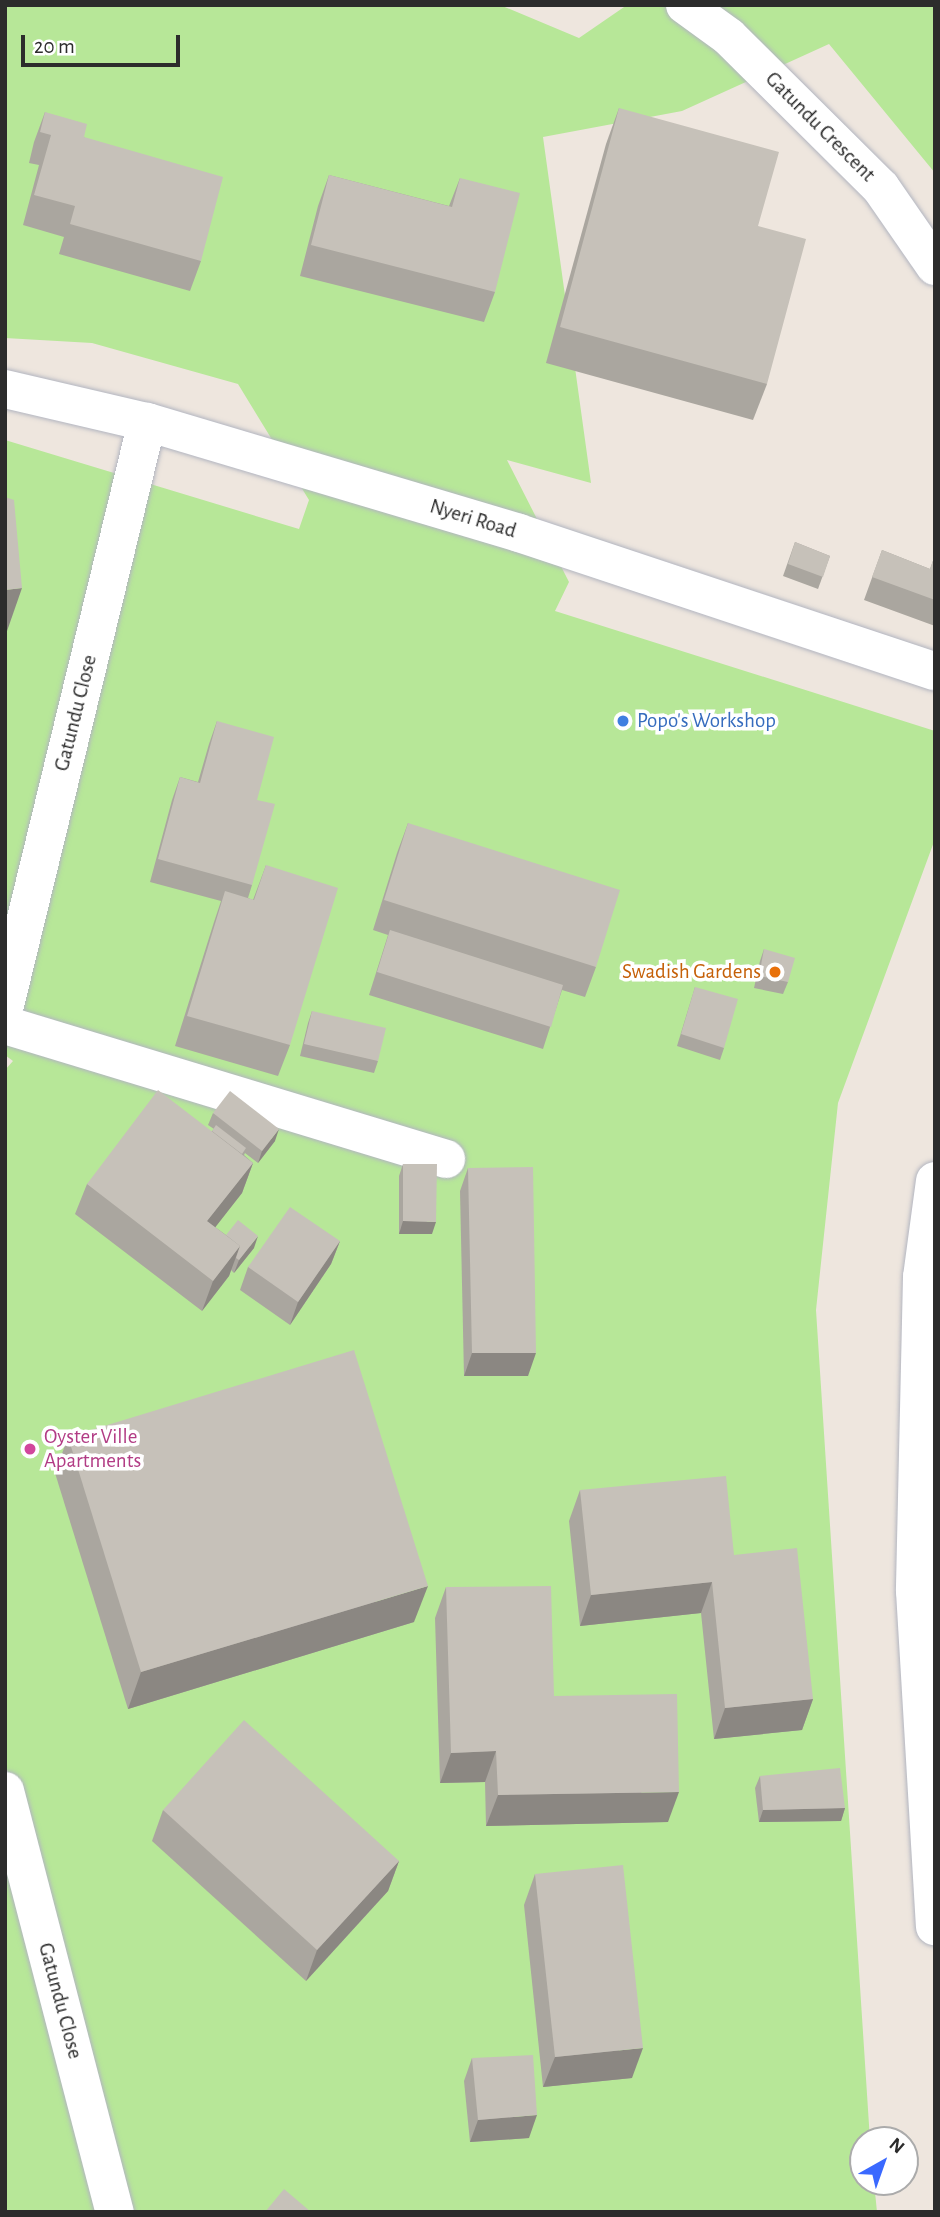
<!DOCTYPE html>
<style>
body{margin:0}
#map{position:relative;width:940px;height:2217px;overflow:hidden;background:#eee6de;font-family:"Alegreya Sans",sans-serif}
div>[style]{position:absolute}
.green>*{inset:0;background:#b7e798}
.roads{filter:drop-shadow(0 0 2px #b2b5c0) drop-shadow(0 0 2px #b2b5c0)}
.minor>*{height:38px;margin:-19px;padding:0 19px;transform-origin:19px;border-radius:19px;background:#fff}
.wall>*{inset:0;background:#aaa69f}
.shaded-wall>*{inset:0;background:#8b8782}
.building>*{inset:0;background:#c6c1b9}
.dots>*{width:19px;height:19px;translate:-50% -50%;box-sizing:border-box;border:4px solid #fff;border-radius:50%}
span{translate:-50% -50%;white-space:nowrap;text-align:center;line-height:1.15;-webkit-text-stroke:7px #fff;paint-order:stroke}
.street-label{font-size:21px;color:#2c2c2c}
.shop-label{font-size:21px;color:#366cbe}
.left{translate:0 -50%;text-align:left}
.food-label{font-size:21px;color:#c56008}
.right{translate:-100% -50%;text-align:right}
.hotel-label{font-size:21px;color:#b23c85}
.frame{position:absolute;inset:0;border:7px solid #2c2c2c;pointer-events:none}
.north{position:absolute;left:849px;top:2126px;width:70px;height:70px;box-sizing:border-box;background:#fff;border:2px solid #ababab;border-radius:50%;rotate:40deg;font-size:19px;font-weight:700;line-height:28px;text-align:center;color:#2c2c2c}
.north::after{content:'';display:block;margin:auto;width:24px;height:32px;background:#3a69ff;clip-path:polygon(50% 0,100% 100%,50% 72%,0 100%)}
.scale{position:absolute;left:21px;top:35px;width:159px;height:32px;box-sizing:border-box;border:4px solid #2c2c2c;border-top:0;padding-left:9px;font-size:21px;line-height:24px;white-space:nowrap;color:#2c2c2c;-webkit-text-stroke:5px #fff;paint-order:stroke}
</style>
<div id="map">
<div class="green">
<div style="clip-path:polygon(5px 5px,500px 5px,579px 38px,627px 5px,935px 5px,935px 173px,829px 44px,682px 111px,543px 137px,591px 483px,507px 460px,569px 582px,555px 611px,935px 731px,935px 839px,838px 1103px,816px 1310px,870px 2140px,863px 2140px,863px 2182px,874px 2182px,877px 2212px,5px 2212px,5px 1790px,13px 1787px,5px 1764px,5px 1070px,13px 1061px,5px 1055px,5px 440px,299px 529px,309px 500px,238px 384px,92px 343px,5px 338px)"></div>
</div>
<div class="roads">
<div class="minor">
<div style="left:685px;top:5px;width:54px;rotate:36deg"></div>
<div style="left:729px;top:37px;width:214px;rotate:44.8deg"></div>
<div style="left:881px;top:188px;width:95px;rotate:55.3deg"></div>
<div style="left:5px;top:389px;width:146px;rotate:13.1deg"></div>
<div style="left:147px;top:422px;width:388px;rotate:16.6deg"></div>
<div style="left:519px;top:533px;width:438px;rotate:18.4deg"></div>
<div style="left:5px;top:1005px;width:600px;rotate:-76.31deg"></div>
<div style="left:5px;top:1025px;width:461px;rotate:16.9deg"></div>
<div style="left:935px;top:1181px;width:97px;rotate:97.7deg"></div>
<div style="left:922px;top:1277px;width:314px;rotate:91.3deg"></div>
<div style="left:915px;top:1591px;width:336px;rotate:86.6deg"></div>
<div style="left:5px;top:1791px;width:435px;rotate:75.4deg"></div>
</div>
</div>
<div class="wall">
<div style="clip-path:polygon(619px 108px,758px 226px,767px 384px,753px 420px,546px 363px,606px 144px)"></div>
<div style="clip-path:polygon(45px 112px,84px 137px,201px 261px,190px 291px,59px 254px,64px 237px,23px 225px,39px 165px,29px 163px,34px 142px)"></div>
<div style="clip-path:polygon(329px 175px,449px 206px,460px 178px,495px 292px,484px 322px,300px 276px,318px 206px)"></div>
<div style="clip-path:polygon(795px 542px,830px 556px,818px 589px,783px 576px)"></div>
<div style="clip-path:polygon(882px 550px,930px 569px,935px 555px,935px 626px,864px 600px)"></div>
<div style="clip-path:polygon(217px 721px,257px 800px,252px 885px,248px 898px,253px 900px,266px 865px,290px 1045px,278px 1076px,175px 1046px,214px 922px,221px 901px,150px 882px,172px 800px,180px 777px,198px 782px,209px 744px)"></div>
<div style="clip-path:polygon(408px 823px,596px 967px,585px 997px,562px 990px,543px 1049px,369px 995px,388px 935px,373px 930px,397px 853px)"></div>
<div style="clip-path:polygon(764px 949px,788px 982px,783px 994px,754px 988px,760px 961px)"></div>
<div style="clip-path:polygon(695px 987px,724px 1048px,720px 1060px,677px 1046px)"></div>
<div style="clip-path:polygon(312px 1011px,378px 1061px,374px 1073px,300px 1056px,308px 1023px)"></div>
<div style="clip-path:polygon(213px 1113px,275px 1141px,258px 1163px,245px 1153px,244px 1155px,253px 1163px,242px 1193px,215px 1227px,226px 1235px,254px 1248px,234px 1273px,231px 1270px,229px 1276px,202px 1311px,75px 1214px,87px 1184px,212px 1131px,214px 1129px,208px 1125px)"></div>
<div style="clip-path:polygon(403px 1164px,432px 1234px,399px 1234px,399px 1176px)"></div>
<div style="clip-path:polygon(468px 1168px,528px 1376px,464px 1376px,460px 1191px)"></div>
<div style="clip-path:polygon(340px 1241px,331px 1264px,290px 1325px,240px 1290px,248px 1267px)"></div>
<div style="clip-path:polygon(68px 1437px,414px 1622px,128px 1709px,55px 1473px)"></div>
<div style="clip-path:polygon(580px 1490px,734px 1555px,813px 1699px,802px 1730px,714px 1739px,701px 1613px,580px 1626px,569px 1521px)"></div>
<div style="clip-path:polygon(446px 1587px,554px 1696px,668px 1822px,486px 1826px,485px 1782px,440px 1783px,435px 1618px)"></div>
<div style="clip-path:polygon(760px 1776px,845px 1808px,841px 1821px,759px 1822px,755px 1788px)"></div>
<div style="clip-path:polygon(163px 1810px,399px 1861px,388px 1891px,306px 1981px,152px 1841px)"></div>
<div style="clip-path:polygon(535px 1874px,632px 2078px,543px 2087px,524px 1905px)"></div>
<div style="clip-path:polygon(472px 2058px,529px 2138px,470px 2142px,464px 2081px)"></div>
</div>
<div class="shaded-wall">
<div style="clip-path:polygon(22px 588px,6px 634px,5px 634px,5px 590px)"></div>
<div style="clip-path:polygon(279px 1129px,275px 1141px,258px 1163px,262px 1151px)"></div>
<div style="clip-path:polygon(253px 1163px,242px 1193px,196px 1252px,207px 1221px)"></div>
<div style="clip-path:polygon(403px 1221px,436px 1222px,432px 1234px,399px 1234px)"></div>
<div style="clip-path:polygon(258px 1236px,254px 1248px,234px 1273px,239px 1260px)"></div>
<div style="clip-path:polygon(340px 1241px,331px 1264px,290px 1325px,298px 1302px)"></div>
<div style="clip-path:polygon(240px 1246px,229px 1276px,202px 1311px,213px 1281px)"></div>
<div style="clip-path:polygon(472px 1353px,536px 1353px,528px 1376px,464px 1376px)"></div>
<div style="clip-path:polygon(712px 1582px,701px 1613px,580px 1626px,591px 1595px)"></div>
<div style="clip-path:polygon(428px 1586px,414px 1622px,128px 1709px,141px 1672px)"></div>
<div style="clip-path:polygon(813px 1699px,802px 1730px,714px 1739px,725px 1708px)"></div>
<div style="clip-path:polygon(496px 1751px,485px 1782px,440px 1783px,451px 1753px)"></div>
<div style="clip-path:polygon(679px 1792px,668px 1822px,486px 1826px,498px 1795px)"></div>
<div style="clip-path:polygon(845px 1808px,841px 1821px,759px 1822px,763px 1810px)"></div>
<div style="clip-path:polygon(399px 1861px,388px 1891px,306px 1981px,317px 1950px)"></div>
<div style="clip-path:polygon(643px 2048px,632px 2078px,543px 2087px,555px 2057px)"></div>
<div style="clip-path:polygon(537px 2115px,529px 2138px,470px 2142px,478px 2120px)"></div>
</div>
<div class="building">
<div style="clip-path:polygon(619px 108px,779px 152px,758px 226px,806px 239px,767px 384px,560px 327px)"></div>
<div style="clip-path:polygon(45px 112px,87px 124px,84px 137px,223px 177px,201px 261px,70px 224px,75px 206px,34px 195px,51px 135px,40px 132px)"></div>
<div style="clip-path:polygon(329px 175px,452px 207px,460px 178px,520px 193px,495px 292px,311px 245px)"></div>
<div style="clip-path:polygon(5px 497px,14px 500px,22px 588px,5px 590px)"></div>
<div style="clip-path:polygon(795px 542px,830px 556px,823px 577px,788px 564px)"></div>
<div style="clip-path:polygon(882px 550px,930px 569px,935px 555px,935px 600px,872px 577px)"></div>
<div style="clip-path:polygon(217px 721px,274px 737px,257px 800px,275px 804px,252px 885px,158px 859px,180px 777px,200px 783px)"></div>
<div style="clip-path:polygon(408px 823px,620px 890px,596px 967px,384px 900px)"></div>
<div style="clip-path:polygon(266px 865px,338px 888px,290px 1045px,187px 1016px,225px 891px,254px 900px)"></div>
<div style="clip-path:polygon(390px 930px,563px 985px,551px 1027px,377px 972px)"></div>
<div style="clip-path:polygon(764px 949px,795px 958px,788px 982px,759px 976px)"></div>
<div style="clip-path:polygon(695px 987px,738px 999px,724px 1048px,681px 1034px)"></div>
<div style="clip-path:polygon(312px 1011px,386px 1028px,378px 1061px,304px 1044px)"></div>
<div style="clip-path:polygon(158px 1090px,253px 1163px,207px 1221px,240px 1246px,213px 1281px,87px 1184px)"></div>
<div style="clip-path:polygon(230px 1091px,279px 1129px,262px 1151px,213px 1113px)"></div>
<div style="clip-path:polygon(216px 1125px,246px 1148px,242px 1154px,212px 1131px)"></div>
<div style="clip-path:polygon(403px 1164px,437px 1164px,436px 1222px,403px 1221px)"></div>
<div style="clip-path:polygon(533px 1167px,536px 1353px,472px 1353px,468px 1168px)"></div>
<div style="clip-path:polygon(290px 1207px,340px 1241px,298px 1302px,248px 1267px)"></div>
<div style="clip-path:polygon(238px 1220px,258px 1236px,239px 1260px,236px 1258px,240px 1246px,226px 1235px)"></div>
<div style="clip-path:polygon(354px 1350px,428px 1586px,141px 1672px,68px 1437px)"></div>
<div style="clip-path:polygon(726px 1476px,734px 1555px,797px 1548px,813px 1699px,725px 1708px,712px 1582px,591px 1595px,580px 1490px)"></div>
<div style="clip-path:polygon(551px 1586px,554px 1696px,677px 1694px,679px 1792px,498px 1795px,496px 1751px,451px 1753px,446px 1587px)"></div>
<div style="clip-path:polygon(244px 1720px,399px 1861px,317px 1950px,163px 1810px)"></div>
<div style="clip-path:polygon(840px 1768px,845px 1808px,763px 1810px,760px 1776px)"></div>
<div style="clip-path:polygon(623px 1865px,643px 2048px,555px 2057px,535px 1874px)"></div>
<div style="clip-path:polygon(533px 2055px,537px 2115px,478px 2120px,472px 2058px)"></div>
<div style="clip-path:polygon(284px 2189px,311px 2212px,265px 2212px)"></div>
</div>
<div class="dots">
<div style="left:623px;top:721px;background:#3f7fe0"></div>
<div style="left:775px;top:972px;background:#e8710a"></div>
<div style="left:30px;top:1449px;background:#d1479c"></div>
</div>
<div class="street-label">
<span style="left:820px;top:127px;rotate:45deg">Gatundu Crescent</span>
<span style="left:473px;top:519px;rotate:17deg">Nyeri Road</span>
<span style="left:76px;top:713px;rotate:-76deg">Gatundu Close</span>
<span style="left:60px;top:2001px;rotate:75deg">Gatundu Close</span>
</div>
<div class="shop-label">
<span class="left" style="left:637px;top:721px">Popo's Workshop</span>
</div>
<div class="food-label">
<span class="right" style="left:761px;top:972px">Swadish Gardens</span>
</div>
<div class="hotel-label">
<span class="left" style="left:44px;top:1449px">Oyster Ville<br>Apartments</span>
</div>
<div class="frame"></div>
<div class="north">N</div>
<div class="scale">20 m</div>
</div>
